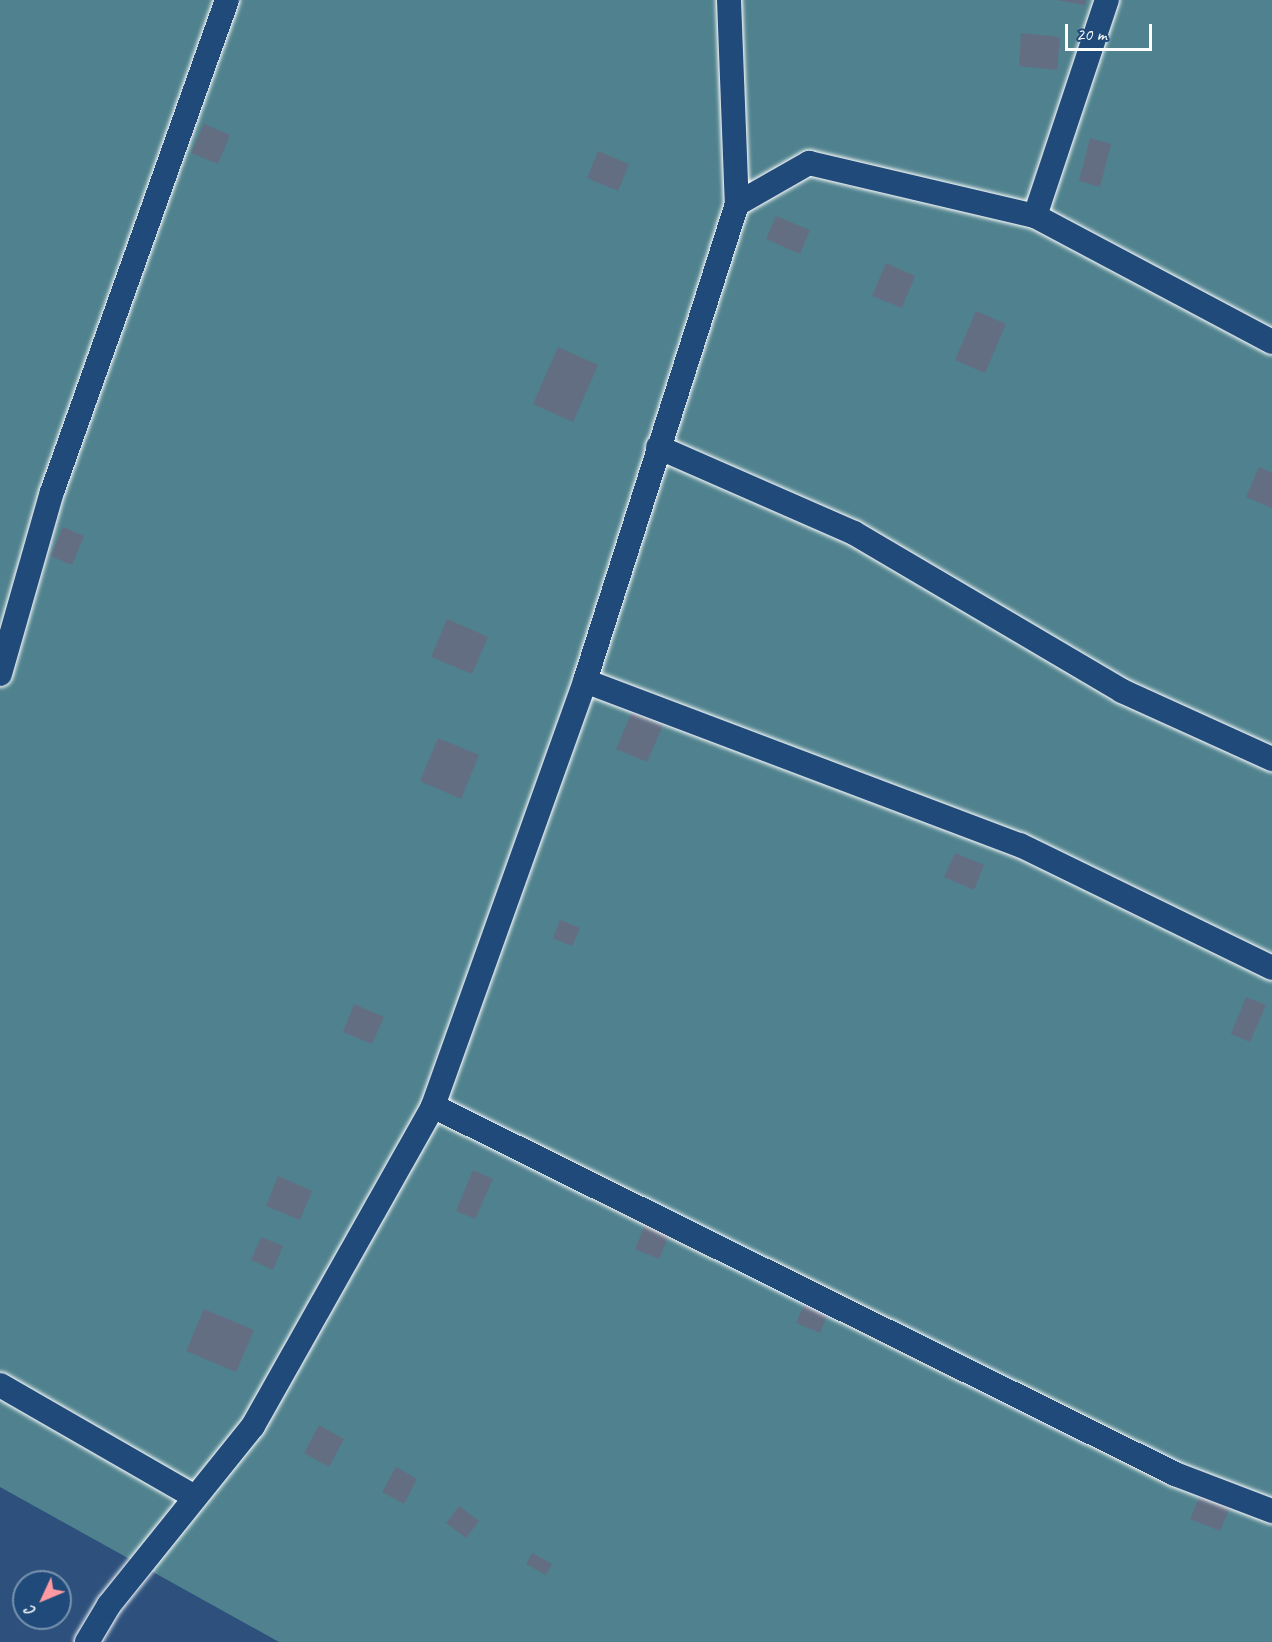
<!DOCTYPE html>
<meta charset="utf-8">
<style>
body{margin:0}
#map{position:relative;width:1272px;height:1642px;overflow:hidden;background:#2d517c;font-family:Caveat,sans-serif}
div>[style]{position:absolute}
.green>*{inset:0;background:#4f828e}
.building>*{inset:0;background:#636e83}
.roads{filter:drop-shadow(0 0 2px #fff) drop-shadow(0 0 2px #fff)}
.street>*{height:24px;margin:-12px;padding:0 12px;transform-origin:12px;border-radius:12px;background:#1f4a7a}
span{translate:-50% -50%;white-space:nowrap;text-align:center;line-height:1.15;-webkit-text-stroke:4.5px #1f4a7a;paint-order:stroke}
.north{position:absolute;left:12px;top:1570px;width:60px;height:60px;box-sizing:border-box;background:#1f4a7a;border:2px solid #7992af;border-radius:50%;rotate:226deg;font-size:16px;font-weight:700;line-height:24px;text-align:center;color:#fff}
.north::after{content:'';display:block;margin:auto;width:21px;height:27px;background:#ff9aa2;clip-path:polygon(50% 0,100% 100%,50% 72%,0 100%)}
.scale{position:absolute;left:1065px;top:24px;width:87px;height:27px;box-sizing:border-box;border:3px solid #fff;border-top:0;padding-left:8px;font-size:18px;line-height:21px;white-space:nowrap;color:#fff;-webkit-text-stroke:4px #1f4a7a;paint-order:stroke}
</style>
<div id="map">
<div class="green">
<div style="clip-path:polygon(0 0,1272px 0,1272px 1642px,279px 1642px,0 1487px)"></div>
</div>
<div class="building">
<div style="clip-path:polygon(1056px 0,1086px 0,1085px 5px)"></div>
<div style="clip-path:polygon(1021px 33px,1060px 37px,1057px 70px,1019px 66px)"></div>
<div style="clip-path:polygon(204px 124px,230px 135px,218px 164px,191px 153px)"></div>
<div style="clip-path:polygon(1090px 138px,1111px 144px,1100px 187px,1079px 181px)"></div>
<div style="clip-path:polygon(598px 151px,629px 164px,618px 191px,587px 178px)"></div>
<div style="clip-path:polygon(776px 216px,810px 230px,800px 254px,766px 239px)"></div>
<div style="clip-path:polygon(886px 263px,915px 276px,902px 308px,872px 296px)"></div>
<div style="clip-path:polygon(976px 311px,1006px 324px,985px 373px,955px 360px)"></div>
<div style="clip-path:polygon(558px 347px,598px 365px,573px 422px,533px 404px)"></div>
<div style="clip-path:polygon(1259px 467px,1272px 473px,1272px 508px,1246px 497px)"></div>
<div style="clip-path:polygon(63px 527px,84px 536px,72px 565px,50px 556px)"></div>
<div style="clip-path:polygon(447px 619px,488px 637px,472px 674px,431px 657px)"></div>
<div style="clip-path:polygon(632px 712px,663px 725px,647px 762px,616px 749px)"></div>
<div style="clip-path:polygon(438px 738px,479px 755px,461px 799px,420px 781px)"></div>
<div style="clip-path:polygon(955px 853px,984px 865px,974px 890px,944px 877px)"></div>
<div style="clip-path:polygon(560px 920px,580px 928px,572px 946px,553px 938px)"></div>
<div style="clip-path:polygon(1246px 997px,1266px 1005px,1250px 1042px,1231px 1034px)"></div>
<div style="clip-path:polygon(354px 1004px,384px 1017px,372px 1044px,343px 1032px)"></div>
<div style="clip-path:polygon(473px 1170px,493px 1179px,475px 1219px,456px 1211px)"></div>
<div style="clip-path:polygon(278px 1176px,312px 1191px,300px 1220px,266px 1206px)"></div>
<div style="clip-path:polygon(645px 1225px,669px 1235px,659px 1259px,635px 1249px)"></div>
<div style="clip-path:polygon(261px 1237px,283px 1246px,273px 1270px,251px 1260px)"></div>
<div style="clip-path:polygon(805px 1303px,828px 1313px,820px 1333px,796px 1323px)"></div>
<div style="clip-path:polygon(204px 1309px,254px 1330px,236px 1372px,186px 1351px)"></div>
<div style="clip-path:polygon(319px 1425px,344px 1439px,329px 1467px,304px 1453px)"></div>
<div style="clip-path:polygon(396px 1467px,417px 1479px,404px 1504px,382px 1492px)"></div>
<div style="clip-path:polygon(1202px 1491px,1232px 1503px,1220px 1531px,1190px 1519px)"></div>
<div style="clip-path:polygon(459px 1506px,479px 1521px,466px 1538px,446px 1523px)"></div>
<div style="clip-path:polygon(532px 1553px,552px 1564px,546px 1575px,526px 1564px)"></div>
</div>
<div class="roads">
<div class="street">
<div style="left:729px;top:0;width:204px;rotate:87.8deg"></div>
<div style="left:1035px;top:216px;width:228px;rotate:-71.6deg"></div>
<div style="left:658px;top:447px;width:214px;rotate:23.7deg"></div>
<div style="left:854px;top:533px;width:311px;rotate:30.5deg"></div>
<div style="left:1122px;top:691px;width:165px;rotate:24.4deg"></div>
<div style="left:0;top:674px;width:189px;rotate:-74.1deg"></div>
<div style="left:52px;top:492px;width:522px;rotate:-70.42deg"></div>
<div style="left:585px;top:681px;width:465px;rotate:20.7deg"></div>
<div style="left:1020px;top:845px;width:280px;rotate:26deg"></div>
<div style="left:433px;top:1106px;width:828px;rotate:26.38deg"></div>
<div style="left:1175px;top:1474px;width:104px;rotate:20.9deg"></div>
<div style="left:0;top:1385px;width:225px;rotate:29.9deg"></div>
<div style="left:87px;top:1642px;width:43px;rotate:-59.3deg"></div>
<div style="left:109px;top:1605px;width:230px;rotate:-51.2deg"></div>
<div style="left:253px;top:1426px;width:367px;rotate:-60.6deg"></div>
<div style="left:433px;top:1106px;width:451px;rotate:-70.3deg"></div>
<div style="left:585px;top:681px;width:501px;rotate:-72.33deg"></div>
<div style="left:737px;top:204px;width:83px;rotate:-29.7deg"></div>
<div style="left:809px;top:163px;width:232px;rotate:13.2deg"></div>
<div style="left:1035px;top:216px;width:268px;rotate:28deg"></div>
</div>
</div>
<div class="north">С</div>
<div class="scale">20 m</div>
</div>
